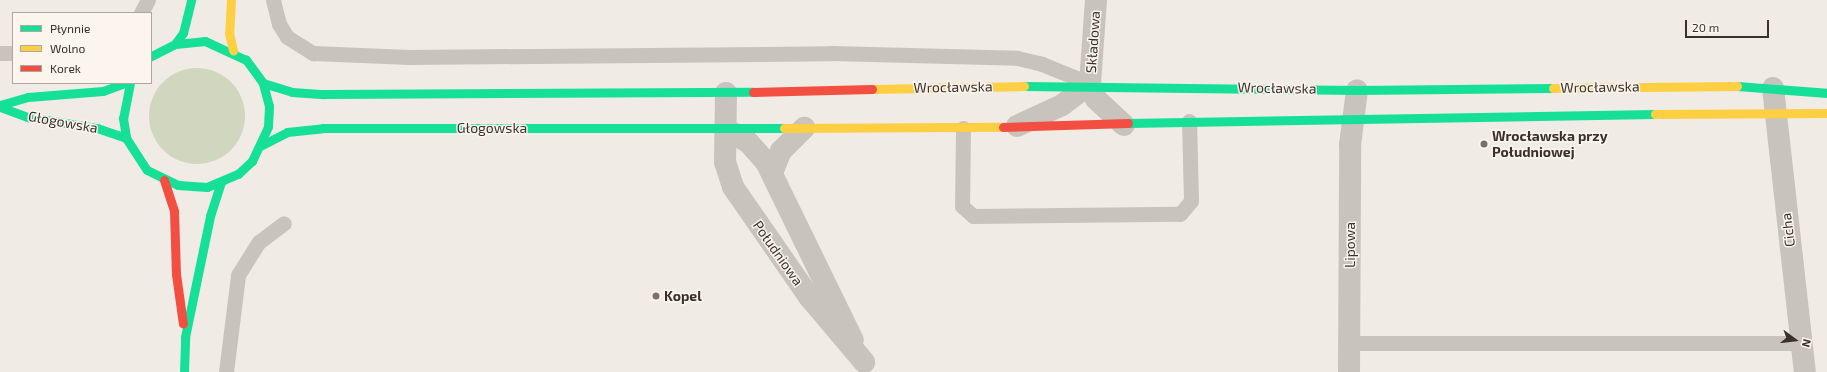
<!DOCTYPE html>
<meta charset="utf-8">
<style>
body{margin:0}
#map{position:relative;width:1827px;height:372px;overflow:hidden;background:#f0ebe5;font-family:"Exo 2",sans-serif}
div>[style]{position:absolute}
.green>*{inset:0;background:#d1d6bf}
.round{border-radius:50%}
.lane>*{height:15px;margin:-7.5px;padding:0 7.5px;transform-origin:7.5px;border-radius:7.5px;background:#c9c3be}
.street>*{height:22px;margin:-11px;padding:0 11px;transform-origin:11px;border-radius:11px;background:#c9c3be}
.fast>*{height:9px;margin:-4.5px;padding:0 4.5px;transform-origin:4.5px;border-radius:4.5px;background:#16e098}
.slow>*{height:9px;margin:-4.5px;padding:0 4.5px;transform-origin:4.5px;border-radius:4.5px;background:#ffcf43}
.jam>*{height:9px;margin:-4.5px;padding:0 4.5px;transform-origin:4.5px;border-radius:4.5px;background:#f24e42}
.dots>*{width:11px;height:11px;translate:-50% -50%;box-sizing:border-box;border:2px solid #fbf5ee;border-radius:50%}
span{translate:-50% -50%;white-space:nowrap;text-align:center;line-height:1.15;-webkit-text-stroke:3px #fbf5ee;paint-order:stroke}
.street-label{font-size:14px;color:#3b302b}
.poi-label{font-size:14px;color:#3b302b;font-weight:700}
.left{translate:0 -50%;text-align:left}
.legend{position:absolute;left:12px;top:12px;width:140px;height:72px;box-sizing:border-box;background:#fbf5ee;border:1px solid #aea6a0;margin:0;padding:5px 7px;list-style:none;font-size:12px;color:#3b302b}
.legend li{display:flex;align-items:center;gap:8px;height:20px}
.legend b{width:20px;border:1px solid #aea6a0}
.north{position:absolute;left:1775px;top:320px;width:40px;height:40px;-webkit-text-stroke:3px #fbf5ee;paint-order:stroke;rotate:105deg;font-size:11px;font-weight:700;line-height:16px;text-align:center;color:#3b302b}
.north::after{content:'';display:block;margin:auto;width:14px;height:18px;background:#3b302b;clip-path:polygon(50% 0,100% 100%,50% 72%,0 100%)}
.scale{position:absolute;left:1685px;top:20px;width:84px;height:18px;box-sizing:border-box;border:2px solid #3b302b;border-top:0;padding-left:5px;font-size:12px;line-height:14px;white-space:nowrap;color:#3b302b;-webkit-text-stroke:3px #fbf5ee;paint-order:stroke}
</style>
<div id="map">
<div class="green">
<div class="round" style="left:149px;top:68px;width:96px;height:96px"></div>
</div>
<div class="lane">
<div style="left:273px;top:0;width:25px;rotate:76deg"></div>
<div style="left:279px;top:24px;width:15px;rotate:58deg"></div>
<div style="left:287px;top:37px;width:31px;rotate:32deg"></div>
<div style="left:313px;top:53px;width:96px;rotate:2.4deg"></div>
<div style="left:409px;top:57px;width:422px;rotate:-0.5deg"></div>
<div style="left:831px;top:53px;width:186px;rotate:1.5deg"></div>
<div style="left:1017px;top:58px;width:26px;rotate:13deg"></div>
<div style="left:1042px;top:64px;width:45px;rotate:22deg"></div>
<div style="left:141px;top:13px;width:15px;rotate:-62deg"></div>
<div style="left:0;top:53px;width:13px"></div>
<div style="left:963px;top:128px;width:78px;rotate:90.7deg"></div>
<div style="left:962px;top:206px;width:15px;rotate:42deg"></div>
<div style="left:973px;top:216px;width:207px;rotate:-0.6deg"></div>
<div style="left:1180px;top:214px;width:17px;rotate:-50deg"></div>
<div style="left:1191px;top:201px;width:80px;rotate:-91.4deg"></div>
<div style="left:1349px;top:343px;width:453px"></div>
<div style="left:226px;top:372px;width:98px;rotate:-82.9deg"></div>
<div style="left:238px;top:275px;width:39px;rotate:-58deg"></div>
<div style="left:259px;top:242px;width:31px;rotate:-37deg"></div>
</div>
<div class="street">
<div style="left:1096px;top:0;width:84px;rotate:94.1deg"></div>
<div style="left:1090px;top:84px;width:16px;rotate:68deg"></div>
<div style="left:1096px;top:99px;width:38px;rotate:43deg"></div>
<div style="left:1773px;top:88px;width:286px;rotate:83.6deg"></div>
<div style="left:726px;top:93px;width:69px;rotate:90.8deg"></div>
<div style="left:725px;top:162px;width:26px;rotate:72deg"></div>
<div style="left:733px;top:187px;width:135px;rotate:55.3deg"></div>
<div style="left:810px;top:298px;width:84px;rotate:49.8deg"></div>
<div style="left:1017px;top:126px;width:50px;rotate:-25deg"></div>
<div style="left:1062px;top:105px;width:35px;rotate:-37deg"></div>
<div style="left:726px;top:129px;width:26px;rotate:31deg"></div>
<div style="left:748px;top:142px;width:27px;rotate:48deg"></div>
<div style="left:766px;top:162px;width:198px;rotate:64deg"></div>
<div style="left:772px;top:173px;width:24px;rotate:-68deg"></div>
<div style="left:781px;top:151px;width:33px;rotate:-45deg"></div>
<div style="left:1349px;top:372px;width:227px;rotate:-89.7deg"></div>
<div style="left:1350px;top:145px;width:55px;rotate:-82.7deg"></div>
</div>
<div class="fast">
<div style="left:175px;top:44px;width:14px;rotate:-54deg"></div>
<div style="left:183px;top:33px;width:34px;rotate:-76deg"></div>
<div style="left:130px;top:83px;width:36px;rotate:101deg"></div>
<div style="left:123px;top:118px;width:20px;rotate:81deg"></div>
<div style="left:126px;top:138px;width:38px;rotate:57deg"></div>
<div style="left:147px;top:170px;width:34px;rotate:26deg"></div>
<div style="left:178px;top:185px;width:29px;rotate:4deg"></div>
<div style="left:207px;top:187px;width:34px;rotate:-23deg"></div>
<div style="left:238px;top:174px;width:19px;rotate:-43deg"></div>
<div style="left:252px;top:161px;width:38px;rotate:-65deg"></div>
<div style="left:268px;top:126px;width:20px;rotate:-87deg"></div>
<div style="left:269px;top:106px;width:24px;rotate:-105deg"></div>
<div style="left:263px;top:83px;width:29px;rotate:-126deg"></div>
<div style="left:246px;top:60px;width:45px;rotate:-155.1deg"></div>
<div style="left:205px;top:41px;width:30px;rotate:174deg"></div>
<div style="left:175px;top:44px;width:27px;rotate:153deg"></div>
<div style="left:263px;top:83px;width:30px;rotate:17deg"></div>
<div style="left:292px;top:92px;width:32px;rotate:4deg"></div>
<div style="left:324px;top:94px;width:429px;rotate:-0.3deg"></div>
<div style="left:1024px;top:86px;width:333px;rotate:0.7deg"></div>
<div style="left:1357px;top:90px;width:196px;rotate:-0.6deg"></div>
<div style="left:1737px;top:86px;width:90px;rotate:4.4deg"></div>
<div style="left:0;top:105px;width:29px;rotate:-16deg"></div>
<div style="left:28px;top:97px;width:75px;rotate:-4.6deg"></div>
<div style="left:103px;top:91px;width:23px;rotate:-20deg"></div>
<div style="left:0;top:107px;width:30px;rotate:20deg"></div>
<div style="left:28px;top:117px;width:70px;rotate:9.1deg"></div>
<div style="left:97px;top:128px;width:31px;rotate:19deg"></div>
<div style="left:1128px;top:123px;width:527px;rotate:-0.98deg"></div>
<div style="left:262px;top:145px;width:28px;rotate:-27deg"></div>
<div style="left:287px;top:132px;width:36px;rotate:-6deg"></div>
<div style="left:323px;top:128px;width:461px"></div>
<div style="left:184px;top:372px;width:35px;rotate:-88deg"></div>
<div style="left:185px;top:337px;width:124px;rotate:-78.3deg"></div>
<div style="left:210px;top:216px;width:35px;rotate:-72deg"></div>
</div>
<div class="slow">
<div style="left:231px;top:0;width:33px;rotate:93deg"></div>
<div style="left:229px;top:33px;width:18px;rotate:77deg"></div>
<div style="left:1553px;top:88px;width:184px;rotate:-0.6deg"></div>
<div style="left:872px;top:89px;width:152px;rotate:-1.1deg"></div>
<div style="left:1655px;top:114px;width:172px;rotate:-0.3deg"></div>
<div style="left:784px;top:128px;width:219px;rotate:-0.3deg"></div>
</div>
<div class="jam">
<div style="left:753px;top:92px;width:119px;rotate:-1.4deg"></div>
<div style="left:1003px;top:127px;width:125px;rotate:-1.8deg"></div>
<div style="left:164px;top:180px;width:33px;rotate:72deg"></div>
<div style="left:174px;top:211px;width:63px;rotate:88.2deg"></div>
<div style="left:176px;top:274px;width:50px;rotate:82deg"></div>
</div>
<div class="dots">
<div style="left:1484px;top:144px;background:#7a716c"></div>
<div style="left:656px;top:296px;background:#7a716c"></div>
</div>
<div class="street-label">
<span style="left:1093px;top:42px;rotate:-86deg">Składowa</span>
<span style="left:953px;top:87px;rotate:-1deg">Wrocławska</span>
<span style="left:1600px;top:87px;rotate:-1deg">Wrocławska</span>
<span style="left:1277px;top:88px;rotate:1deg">Wrocławska</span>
<span style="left:63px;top:122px;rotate:10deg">Głogowska</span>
<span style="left:492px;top:128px">Głogowska</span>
<span style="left:1788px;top:230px;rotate:-97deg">Cicha</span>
<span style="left:1350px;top:245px;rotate:-90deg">Lipowa</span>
<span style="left:778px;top:253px;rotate:55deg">Południowa</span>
</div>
<div class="poi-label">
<span class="left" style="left:1492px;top:144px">Wrocławska przy<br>Południowej</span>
<span class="left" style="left:664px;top:296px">Kopel</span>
</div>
<ul class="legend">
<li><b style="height:5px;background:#16e098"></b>Płynnie</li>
<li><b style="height:5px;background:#ffcf43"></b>Wolno</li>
<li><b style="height:5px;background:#f24e42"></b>Korek</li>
</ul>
<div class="north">N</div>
<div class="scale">20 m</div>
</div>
